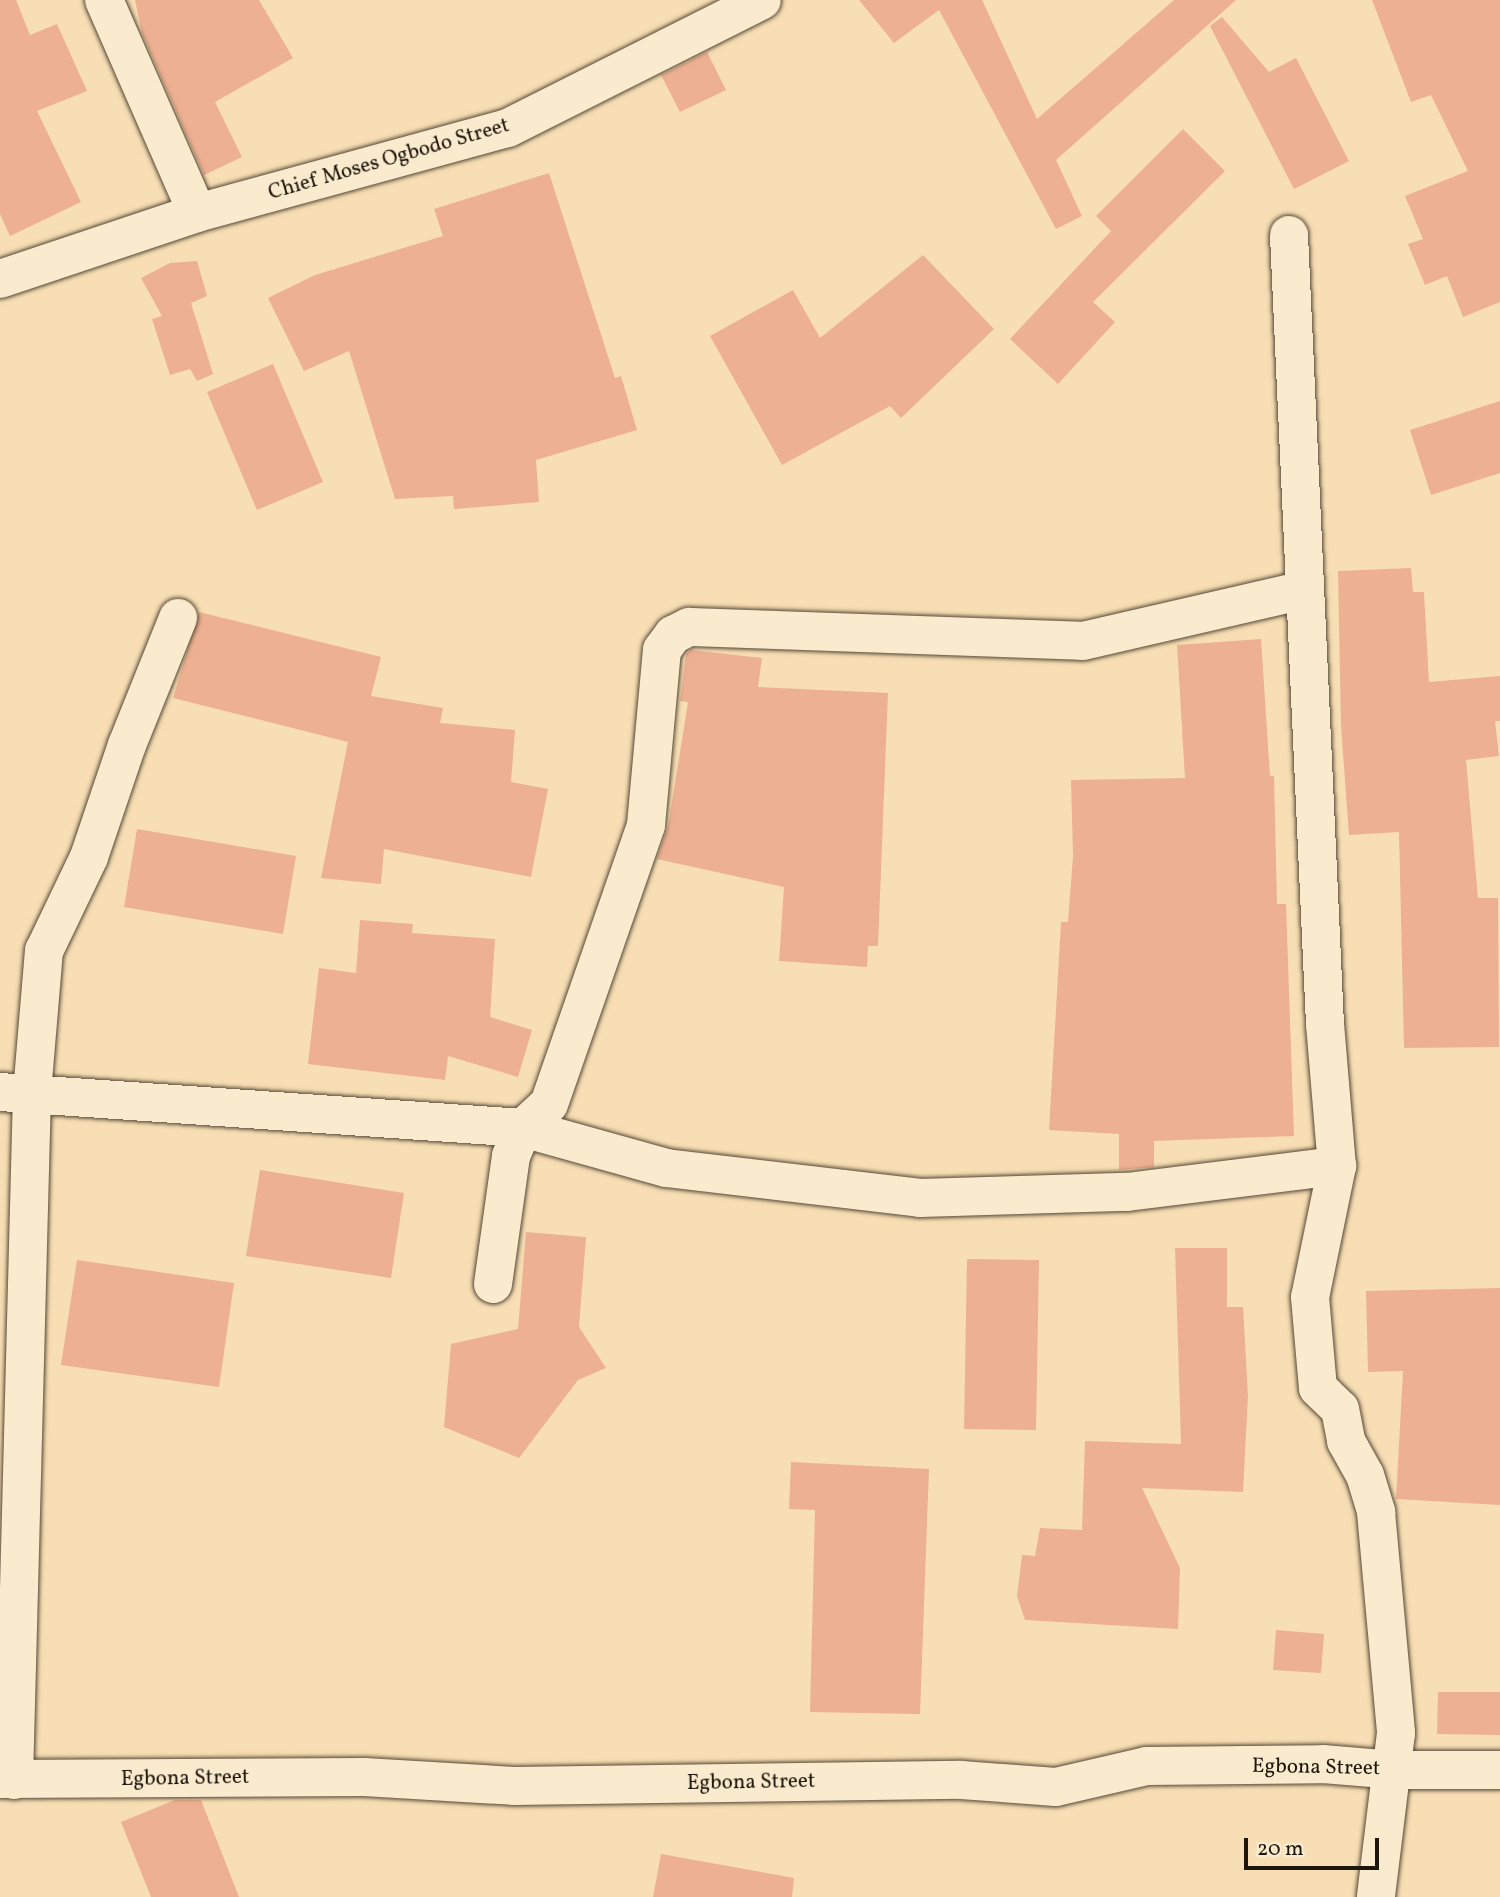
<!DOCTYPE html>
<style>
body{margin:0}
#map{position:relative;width:1500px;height:1897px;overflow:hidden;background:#f8deb4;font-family:Vollkorn,serif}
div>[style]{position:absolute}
.building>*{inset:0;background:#eeb092}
.roads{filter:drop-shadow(0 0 2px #544836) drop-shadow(0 0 2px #544836)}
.minor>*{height:38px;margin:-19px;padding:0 19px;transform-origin:19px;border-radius:19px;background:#faeace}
span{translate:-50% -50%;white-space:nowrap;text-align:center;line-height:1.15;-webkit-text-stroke:5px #faeace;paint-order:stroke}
.street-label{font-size:21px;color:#1d160c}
.scale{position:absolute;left:1244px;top:1838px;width:135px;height:32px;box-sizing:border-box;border:4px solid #1d160c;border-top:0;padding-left:9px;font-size:21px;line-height:24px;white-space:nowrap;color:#1d160c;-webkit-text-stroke:5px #faeace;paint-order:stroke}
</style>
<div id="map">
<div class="building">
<div style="clip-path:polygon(0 0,16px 0,30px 35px,57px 24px,87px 91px,37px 111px,81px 202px,10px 236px,0 214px)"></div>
<div style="clip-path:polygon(135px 0,259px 0,293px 58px,215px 102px,242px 157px,204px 175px,142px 33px)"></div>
<div style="clip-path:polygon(859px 0,982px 0,1037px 119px,1174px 0,1236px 0,1056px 160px,1082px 216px,1056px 229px,939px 10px,894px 43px)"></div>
<div style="clip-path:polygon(1372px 0,1500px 0,1500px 302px,1463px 317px,1447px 276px,1425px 285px,1408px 244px,1423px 239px,1405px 196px,1468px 171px,1431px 95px,1411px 102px)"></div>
<div style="clip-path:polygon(1222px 17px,1269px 72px,1296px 58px,1349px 161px,1294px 189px,1210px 26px)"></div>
<div style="clip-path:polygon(707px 52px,726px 90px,680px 112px,661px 75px)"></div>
<div style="clip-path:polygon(1183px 129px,1225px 171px,1093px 302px,1115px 322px,1058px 384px,1010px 339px,1111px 231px,1096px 216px)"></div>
<div style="clip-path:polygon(549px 173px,615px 378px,621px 376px,637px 430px,536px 460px,539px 502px,454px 509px,453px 496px,395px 499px,349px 351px,304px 371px,268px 298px,315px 275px,443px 236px,434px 209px)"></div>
<div style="clip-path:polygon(923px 255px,994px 329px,901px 418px,890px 406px,782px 465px,710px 336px,793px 290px,820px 338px)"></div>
<div style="clip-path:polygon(197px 261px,207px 296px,191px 303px,213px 374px,197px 381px,190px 369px,170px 375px,152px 319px,162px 316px,141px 278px,170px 263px)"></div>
<div style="clip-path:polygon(273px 364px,323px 482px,257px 510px,207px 392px)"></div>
<div style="clip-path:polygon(1500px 401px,1500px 473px,1431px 495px,1410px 430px)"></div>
<div style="clip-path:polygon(1411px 568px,1413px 592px,1424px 592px,1429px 682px,1500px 676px,1500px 721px,1495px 721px,1499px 756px,1466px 760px,1478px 898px,1498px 898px,1499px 1047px,1404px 1048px,1399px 832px,1349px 835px,1341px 726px,1338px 571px)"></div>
<div style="clip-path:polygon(199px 612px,381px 657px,371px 696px,443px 708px,440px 723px,515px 730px,511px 782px,548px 789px,531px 877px,384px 849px,381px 884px,321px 878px,348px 742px,173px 698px)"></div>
<div style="clip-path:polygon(1261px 639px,1270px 776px,1274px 776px,1277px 904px,1286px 904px,1294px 1136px,1154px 1141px,1154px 1167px,1119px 1170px,1119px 1134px,1049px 1130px,1061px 922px,1068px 922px,1073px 856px,1071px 780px,1185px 778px,1177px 645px)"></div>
<div style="clip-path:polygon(691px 650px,762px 658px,758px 687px,888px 693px,878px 946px,868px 946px,867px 967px,779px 961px,784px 887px,657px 859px,668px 827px,688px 702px,680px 701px,686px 654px)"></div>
<div style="clip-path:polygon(137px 829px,296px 856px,283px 934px,124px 907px)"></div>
<div style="clip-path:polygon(360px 920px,413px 924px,412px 933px,495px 939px,490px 1017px,532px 1030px,518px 1077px,448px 1056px,445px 1080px,308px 1064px,319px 968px,356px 973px)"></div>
<div style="clip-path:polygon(260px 1170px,404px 1193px,391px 1278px,246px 1256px)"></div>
<div style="clip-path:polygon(526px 1232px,586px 1237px,579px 1327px,606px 1368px,578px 1380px,519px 1458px,444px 1427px,451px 1344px,518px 1329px)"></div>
<div style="clip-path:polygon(1175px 1248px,1227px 1248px,1227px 1307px,1243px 1307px,1248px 1396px,1243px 1492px,1142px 1488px,1180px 1568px,1178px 1629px,1025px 1620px,1017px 1596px,1022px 1555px,1035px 1556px,1040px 1528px,1082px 1530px,1085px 1441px,1181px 1444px)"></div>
<div style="clip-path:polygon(967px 1259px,1039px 1260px,1036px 1430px,964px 1429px)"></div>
<div style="clip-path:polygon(77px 1260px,234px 1283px,219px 1387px,61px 1365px)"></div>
<div style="clip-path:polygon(1500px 1288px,1500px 1505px,1396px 1499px,1403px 1371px,1368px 1372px,1366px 1291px)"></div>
<div style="clip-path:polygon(791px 1462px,929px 1469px,920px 1714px,810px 1712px,815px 1510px,789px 1509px)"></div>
<div style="clip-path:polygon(1276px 1630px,1324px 1634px,1321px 1673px,1273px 1670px)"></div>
<div style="clip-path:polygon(1438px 1692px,1500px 1692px,1500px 1735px,1437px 1734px)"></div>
<div style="clip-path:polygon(175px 1800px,201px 1800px,239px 1897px,151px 1897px,121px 1822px)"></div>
<div style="clip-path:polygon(661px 1854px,794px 1878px,792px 1897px,653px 1897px)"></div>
</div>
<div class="roads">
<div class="minor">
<div style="left:104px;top:0;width:232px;rotate:66.4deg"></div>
<div style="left:1289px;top:235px;width:790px;rotate:87.39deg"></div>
<div style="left:1325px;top:1024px;width:143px;rotate:85.2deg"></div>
<div style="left:1337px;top:1166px;width:134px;rotate:101.6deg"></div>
<div style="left:1310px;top:1297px;width:91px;rotate:85deg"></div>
<div style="left:1318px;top:1388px;width:30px;rotate:44deg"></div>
<div style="left:1340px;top:1409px;width:33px;rotate:79deg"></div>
<div style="left:1346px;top:1441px;width:39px;rotate:61deg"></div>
<div style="left:1365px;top:1475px;width:39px;rotate:73deg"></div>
<div style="left:1376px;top:1512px;width:222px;rotate:84.8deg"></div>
<div style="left:1396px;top:1733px;width:165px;rotate:97deg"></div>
<div style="left:0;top:279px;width:208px;rotate:-18.5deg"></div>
<div style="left:197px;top:213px;width:322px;rotate:-15.3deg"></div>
<div style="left:508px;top:128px;width:284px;rotate:-26.7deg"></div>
<div style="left:0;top:1092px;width:524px;rotate:3.94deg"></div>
<div style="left:523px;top:1128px;width:148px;rotate:15.6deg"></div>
<div style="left:666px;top:1168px;width:256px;rotate:6.7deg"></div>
<div style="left:920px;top:1198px;width:207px;rotate:-1.7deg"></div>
<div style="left:1127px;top:1192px;width:212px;rotate:-7.1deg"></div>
<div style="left:493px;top:1284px;width:129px;rotate:-82deg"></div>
<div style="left:511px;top:1156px;width:30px;rotate:-67deg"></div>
<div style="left:523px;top:1128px;width:35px;rotate:-43deg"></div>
<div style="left:549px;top:1104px;width:295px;rotate:-70.8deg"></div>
<div style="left:646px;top:825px;width:176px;rotate:-84.8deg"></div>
<div style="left:662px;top:650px;width:19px;rotate:-54deg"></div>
<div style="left:673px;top:635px;width:18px;rotate:-27deg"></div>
<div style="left:689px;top:627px;width:394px;rotate:2deg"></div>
<div style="left:1083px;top:641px;width:227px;rotate:-13deg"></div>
<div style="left:0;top:1779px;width:364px;rotate:-0.3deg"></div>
<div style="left:364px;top:1777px;width:150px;rotate:3.4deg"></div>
<div style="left:514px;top:1786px;width:447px;rotate:-0.8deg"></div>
<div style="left:961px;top:1780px;width:95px;rotate:4.2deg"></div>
<div style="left:1056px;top:1787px;width:92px;rotate:-13.1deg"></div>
<div style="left:1146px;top:1766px;width:177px;rotate:-0.6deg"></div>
<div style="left:1323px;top:1764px;width:71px;rotate:4.8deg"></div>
<div style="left:1394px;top:1770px;width:106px"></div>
<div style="left:14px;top:1780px;width:687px;rotate:-88.5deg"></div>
<div style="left:32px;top:1093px;width:143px;rotate:-85.2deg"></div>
<div style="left:44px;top:951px;width:104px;rotate:-64.4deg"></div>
<div style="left:89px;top:857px;width:118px;rotate:-71.3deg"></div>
<div style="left:127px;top:745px;width:137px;rotate:-68.1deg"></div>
</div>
</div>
<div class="street-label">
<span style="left:389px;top:160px;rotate:-16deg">Chief Moses Ogbodo Street</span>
<span style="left:1316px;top:1768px;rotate:1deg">Egbona Street</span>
<span style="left:185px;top:1779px;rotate:-1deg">Egbona Street</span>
<span style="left:751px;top:1783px;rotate:-1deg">Egbona Street</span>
</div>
<div class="scale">20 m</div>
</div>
